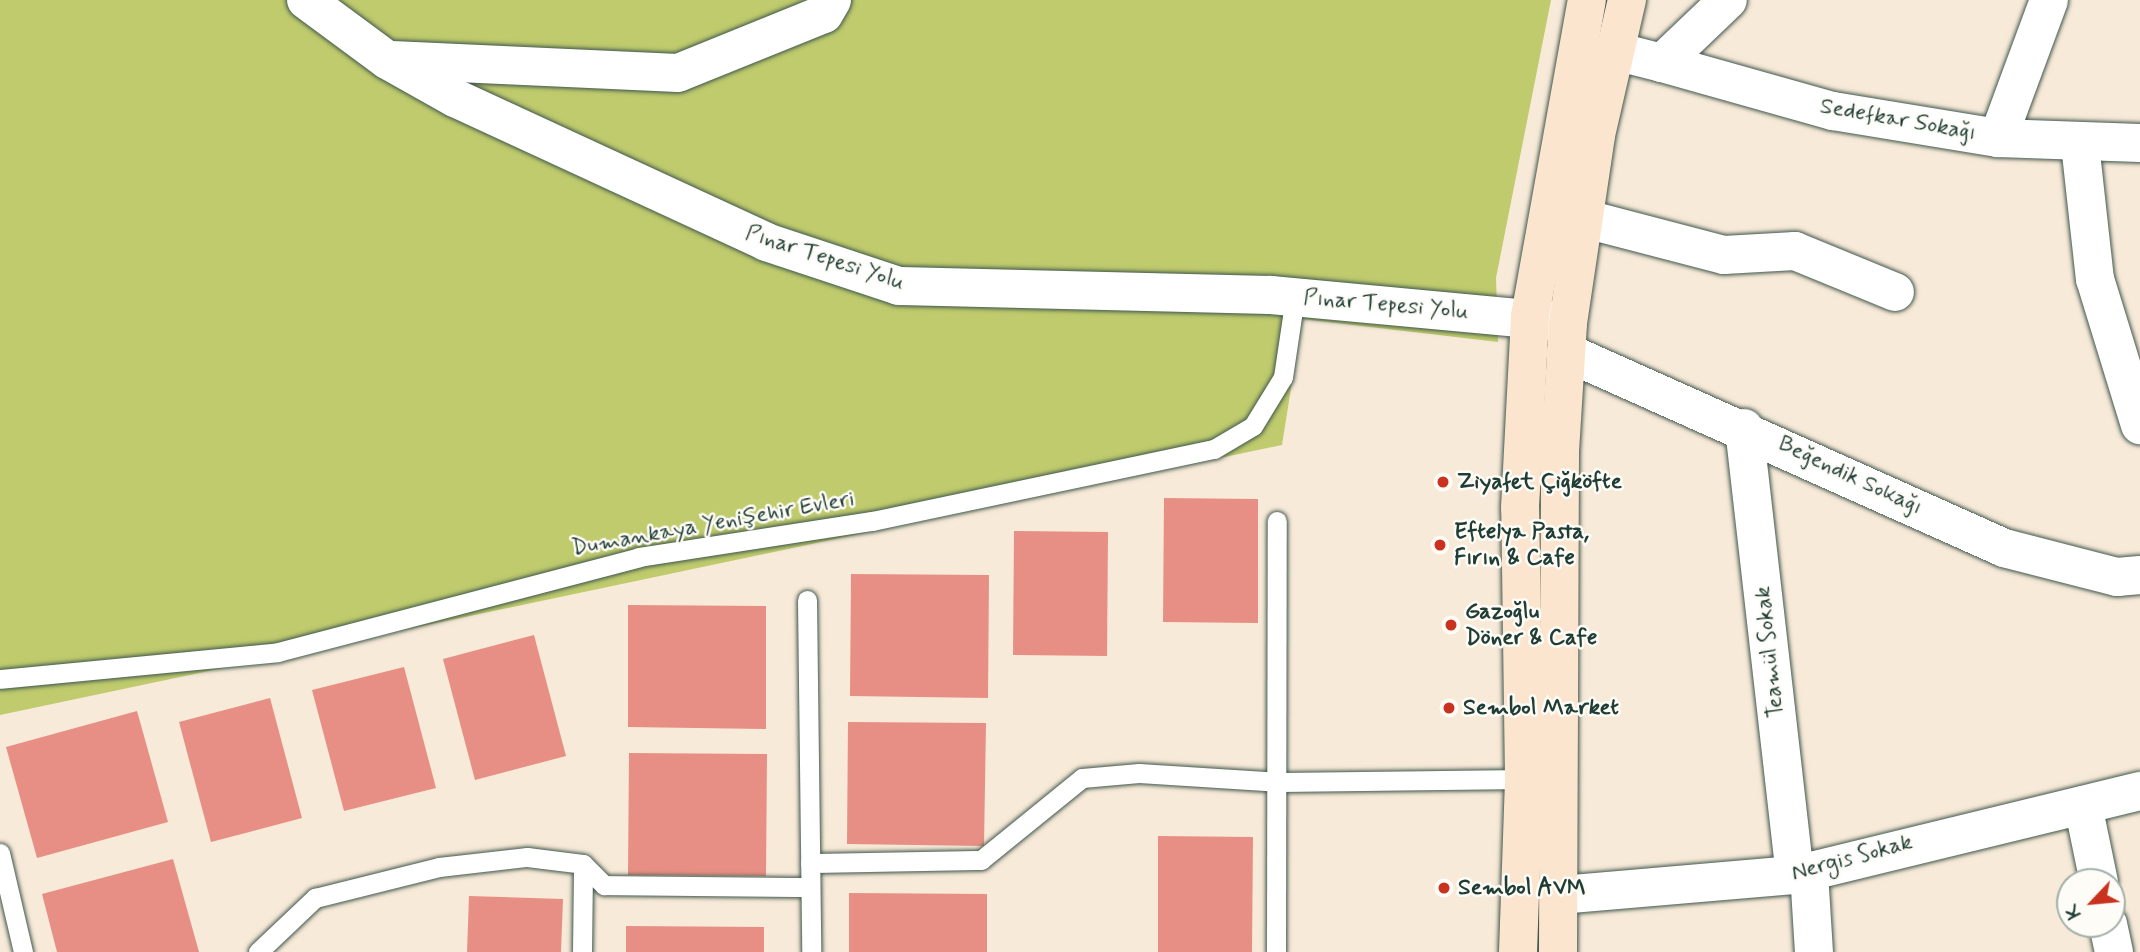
<!DOCTYPE html>
<meta charset="utf-8">
<style>
body{margin:0}
#map{position:relative;width:2140px;height:952px;overflow:hidden;background:#f8ead8;font-family:Mynerve,sans-serif}
div>[style]{position:absolute}
.green>*{inset:0;background:#bfcb6d}
.building>*{inset:0;background:#e78f84}
.roads{filter:drop-shadow(0 0 2px #40574d) drop-shadow(0 0 2px #40574d)}
.lane>*{height:19px;margin:-9.5px;padding:0 9.5px;transform-origin:9.5px;border-radius:9.5px;background:#fff}
.street>*{height:38px;margin:-19px;padding:0 19px;transform-origin:19px;border-radius:19px;background:#fff}
.secondary>*{height:38px;margin:-19px;padding:0 19px;transform-origin:19px;border-radius:19px;background:#fce5cf}
.dots>*{width:19px;height:19px;translate:-50% -50%;box-sizing:border-box;border:4px solid #fdfcf7;border-radius:50%}
span{translate:-50% -50%;white-space:nowrap;text-align:center;line-height:1.15;-webkit-text-stroke:5px #fdfcf7;paint-order:stroke}
.street-label{font-size:23px;color:#1f3d34}
.poi-label{font-size:23px;color:#1f3d34;font-weight:700}
.left{translate:0 -50%;text-align:left}
.north{position:absolute;left:2056px;top:868px;width:70px;height:70px;box-sizing:border-box;background:#fdfcf7;border:2px solid #a4b0a9;border-radius:50%;rotate:244deg;font-size:19px;font-weight:700;line-height:28px;text-align:center;color:#1f3d34}
.north::after{content:'';display:block;margin:auto;width:24px;height:32px;background:#c8321e;clip-path:polygon(50% 0,100% 100%,50% 72%,0 100%)}
</style>
<div id="map">
<div class="green">
<div style="clip-path:polygon(0 0,1551px 0,1496px 278px,1498px 342px,1302px 319px,1282px 445px,0 715px)"></div>
</div>
<div class="building">
<div style="clip-path:polygon(1164px 498px,1258px 499px,1258px 623px,1163px 622px)"></div>
<div style="clip-path:polygon(1014px 531px,1108px 532px,1107px 656px,1013px 655px)"></div>
<div style="clip-path:polygon(851px 574px,989px 575px,988px 698px,850px 696px)"></div>
<div style="clip-path:polygon(628px 605px,766px 606px,766px 729px,628px 727px)"></div>
<div style="clip-path:polygon(534px 635px,566px 756px,475px 780px,443px 659px)"></div>
<div style="clip-path:polygon(404px 667px,436px 788px,344px 811px,312px 690px)"></div>
<div style="clip-path:polygon(270px 698px,302px 818px,211px 842px,179px 722px)"></div>
<div style="clip-path:polygon(137px 711px,168px 822px,37px 858px,6px 747px)"></div>
<div style="clip-path:polygon(848px 722px,986px 723px,984px 846px,847px 844px)"></div>
<div style="clip-path:polygon(629px 753px,767px 754px,766px 876px,628px 875px)"></div>
<div style="clip-path:polygon(1158px 836px,1253px 837px,1252px 952px,1158px 952px)"></div>
<div style="clip-path:polygon(173px 859px,199px 952px,57px 952px,42px 894px)"></div>
<div style="clip-path:polygon(849px 893px,987px 894px,987px 952px,849px 952px)"></div>
<div style="clip-path:polygon(469px 896px,563px 899px,561px 952px,467px 952px)"></div>
<div style="clip-path:polygon(626px 926px,764px 927px,764px 952px,626px 952px)"></div>
</div>
<div class="roads">
<div class="lane">
<div style="left:807px;top:600px;width:352px;rotate:89.3deg"></div>
<div style="left:0;top:679px;width:279px;rotate:-5.5deg"></div>
<div style="left:278px;top:652px;width:373px;rotate:-14.7deg"></div>
<div style="left:639px;top:557px;width:236px;rotate:-8.8deg"></div>
<div style="left:872px;top:521px;width:349px;rotate:-11.9deg"></div>
<div style="left:1214px;top:449px;width:45px;rotate:-30.5deg"></div>
<div style="left:1253px;top:426px;width:57px;rotate:-58.5deg"></div>
<div style="left:1283px;top:377px;width:81px;rotate:-81.5deg"></div>
<div style="left:0;top:853px;width:102px;rotate:76.9deg"></div>
<div style="left:810px;top:863px;width:171px;rotate:-1deg"></div>
<div style="left:981px;top:860px;width:130px;rotate:-39.1deg"></div>
<div style="left:1082px;top:778px;width:57px;rotate:-5deg"></div>
<div style="left:1139px;top:773px;width:142px;rotate:3.6deg"></div>
<div style="left:1281px;top:782px;width:243px;rotate:-0.7deg"></div>
<div style="left:258px;top:952px;width:79px;rotate:-43.5deg"></div>
<div style="left:315px;top:898px;width:128px;rotate:-14deg"></div>
<div style="left:439px;top:867px;width:89px;rotate:-6.5deg"></div>
<div style="left:527px;top:857px;width:56px;rotate:7.1deg"></div>
<div style="left:583px;top:864px;width:30px;rotate:45deg"></div>
<div style="left:604px;top:885px;width:206px;rotate:0.6deg"></div>
<div style="left:582px;top:952px;width:88px;rotate:-89.3deg"></div>
<div style="left:1276px;top:952px;width:431px;rotate:-89.9deg"></div>
</div>
<div class="street">
<div style="left:306px;top:0;width:101px;rotate:36.5deg"></div>
<div style="left:387px;top:60px;width:78px;rotate:29.2deg"></div>
<div style="left:455px;top:98px;width:343px;rotate:24.8deg"></div>
<div style="left:766px;top:242px;width:140px;rotate:18.3deg"></div>
<div style="left:899px;top:286px;width:372px;rotate:1.4deg"></div>
<div style="left:1271px;top:295px;width:293px;rotate:5.3deg"></div>
<div style="left:1615px;top:51px;width:49px;rotate:14.3deg"></div>
<div style="left:1662px;top:63px;width:91px;rotate:-43.7deg"></div>
<div style="left:392px;top:60px;width:286px;rotate:2.6deg"></div>
<div style="left:678px;top:73px;width:157px;rotate:-22deg"></div>
<div style="left:824px;top:14px;width:16px;rotate:-60deg"></div>
<div style="left:1662px;top:63px;width:178px;rotate:15.7deg"></div>
<div style="left:1833px;top:111px;width:167px;rotate:9.3deg"></div>
<div style="left:1998px;top:138px;width:142px;rotate:2deg"></div>
<div style="left:1998px;top:138px;width:147px;rotate:-69.7deg"></div>
<div style="left:2080px;top:144px;width:136px;rotate:83.7deg"></div>
<div style="left:2095px;top:279px;width:153px;rotate:72.9deg"></div>
<div style="left:1582px;top:218px;width:147px;rotate:14.6deg"></div>
<div style="left:1724px;top:255px;width:71px;rotate:-3.2deg"></div>
<div style="left:1795px;top:251px;width:108px;rotate:22.3deg"></div>
<div style="left:1566px;top:352px;width:480px;rotate:24.1deg"></div>
<div style="left:2004px;top:548px;width:117px;rotate:14.4deg"></div>
<div style="left:2117px;top:577px;width:23px;rotate:-5deg"></div>
<div style="left:1744px;top:428px;width:450px;rotate:83.5deg"></div>
<div style="left:2083px;top:805px;width:79px;rotate:78.3deg"></div>
<div style="left:1809px;top:873px;width:79px;rotate:86.4deg"></div>
<div style="left:1560px;top:895px;width:236px;rotate:-4.9deg"></div>
<div style="left:1795px;top:875px;width:355px;rotate:-13.7deg"></div>
<div style="left:2108px;top:924px;width:29px;rotate:78deg"></div>
</div>
<div class="secondary">
<div style="left:1518px;top:952px;width:173px;rotate:-88deg"></div>
<div style="left:1524px;top:779px;width:271px;rotate:-90.8deg"></div>
<div style="left:1520px;top:508px;width:192px;rotate:-87deg"></div>
<div style="left:1530px;top:316px;width:321px;rotate:-79.8deg"></div>
<div style="left:1558px;top:952px;width:501px;rotate:-89.77deg"></div>
<div style="left:1560px;top:451px;width:128px;rotate:-86.4deg"></div>
<div style="left:1568px;top:323px;width:190px;rotate:-81.5deg"></div>
<div style="left:1596px;top:135px;width:139px;rotate:-77.1deg"></div>
</div>
</div>
<div class="dots">
<div style="left:1443px;top:482px;background:#c8321e"></div>
<div style="left:1440px;top:545px;background:#c8321e"></div>
<div style="left:1451px;top:625px;background:#c8321e"></div>
<div style="left:1449px;top:708px;background:#c8321e"></div>
<div style="left:1444px;top:888px;background:#c8321e"></div>
</div>
<div class="street-label">
<span style="left:1898px;top:120px;rotate:10deg">Sedefkar Sokağı</span>
<span style="left:825px;top:258px;rotate:18deg">Pınar Tepesi Yolu</span>
<span style="left:1386px;top:305px;rotate:5deg">Pınar Tepesi Yolu</span>
<span style="left:1850px;top:476px;rotate:25deg">Beğendik Sokağı</span>
<span style="left:713px;top:524px;rotate:-10deg">Dumankaya Yenişehir Evleri</span>
<span style="left:1770px;top:652px;rotate:-96deg">Teamül Sokak</span>
<span style="left:1852px;top:858px;rotate:-15deg">Nergis Sokak</span>
</div>
<div class="poi-label">
<span class="left" style="left:1457px;top:482px">Ziyafet Çiğköfte</span>
<span class="left" style="left:1454px;top:545px">Eftelya Pasta,<br>Fırın &amp; Cafe</span>
<span class="left" style="left:1465px;top:625px">Gazoğlu<br>Döner &amp; Cafe</span>
<span class="left" style="left:1463px;top:708px">Sembol Market</span>
<span class="left" style="left:1458px;top:888px">Sembol AVM</span>
</div>
<div class="north">K</div>
</div>
